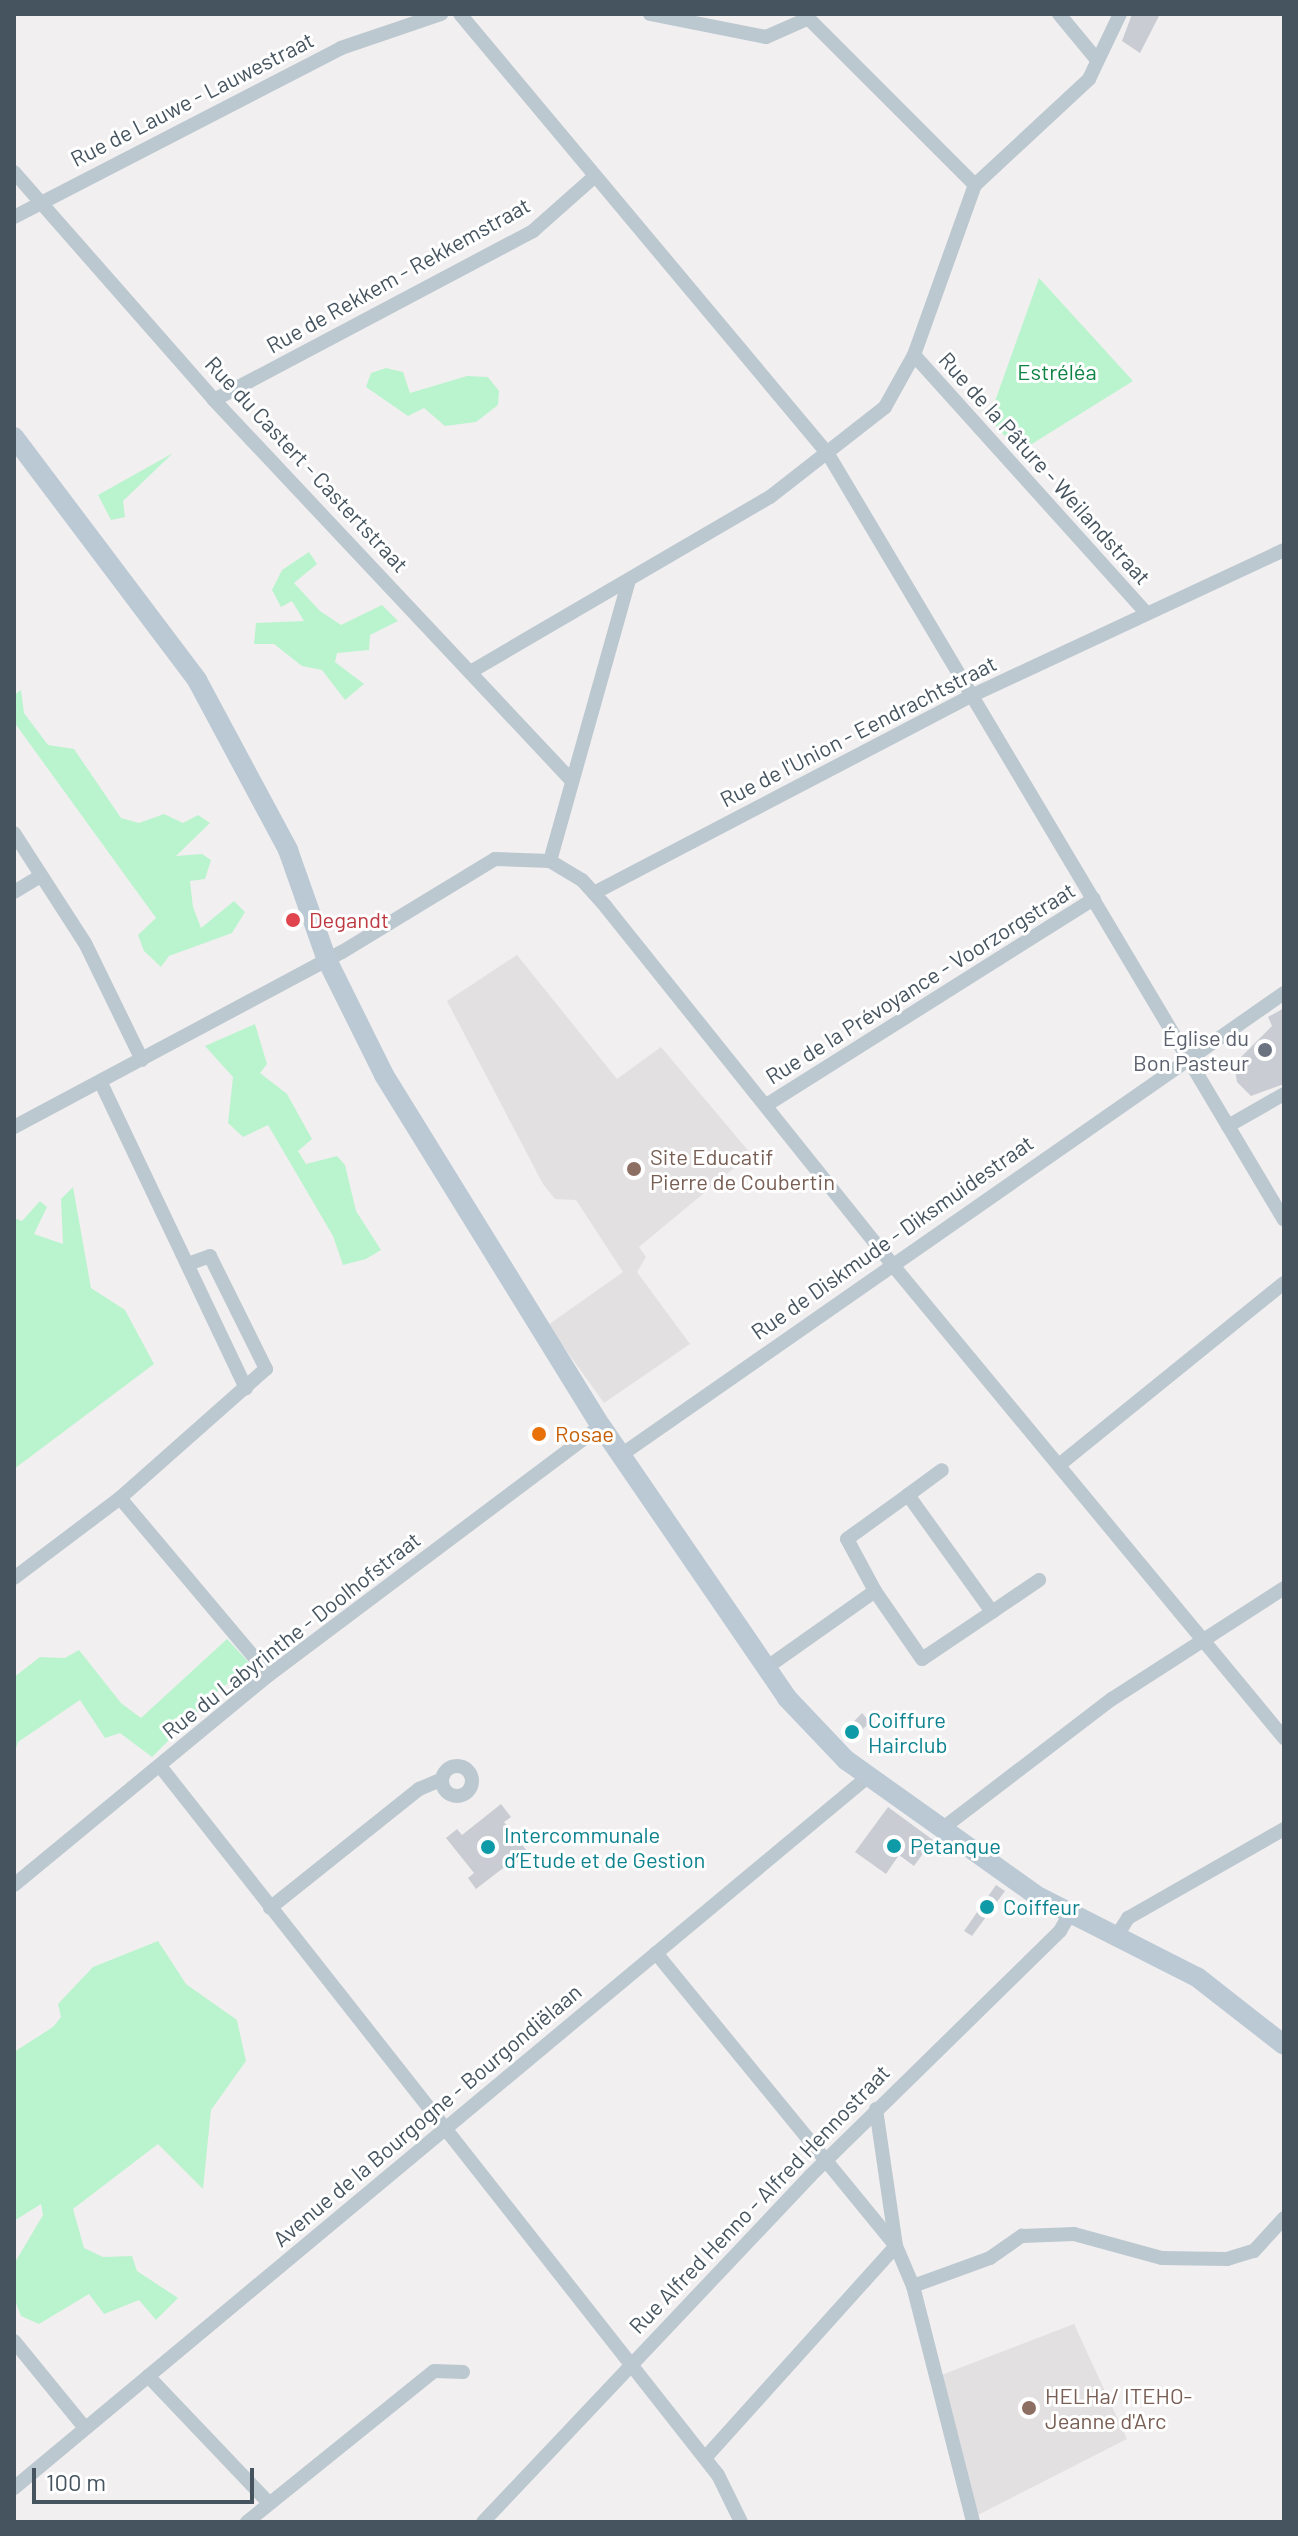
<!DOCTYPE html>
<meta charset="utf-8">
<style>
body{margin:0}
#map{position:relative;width:1298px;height:2536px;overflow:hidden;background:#f2eff0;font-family:Barlow,sans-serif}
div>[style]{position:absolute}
.education>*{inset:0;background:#e3e0e1}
.green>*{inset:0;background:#baf4ce}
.building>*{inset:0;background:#c9cdd3}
.street>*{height:14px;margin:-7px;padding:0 7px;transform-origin:7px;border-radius:7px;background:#bcc8d0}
.street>.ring{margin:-7px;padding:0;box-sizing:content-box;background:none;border:14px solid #bcc8d0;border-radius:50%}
.secondary>*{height:20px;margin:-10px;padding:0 10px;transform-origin:10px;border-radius:10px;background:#bbc9d5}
.dots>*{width:22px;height:22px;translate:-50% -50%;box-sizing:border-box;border:4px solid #fff;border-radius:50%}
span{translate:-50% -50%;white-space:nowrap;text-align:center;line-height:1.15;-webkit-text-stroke:6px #fff;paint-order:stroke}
.street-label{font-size:22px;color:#45545f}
.park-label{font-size:22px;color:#0d8343}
.health-label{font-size:22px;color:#be3a42}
.left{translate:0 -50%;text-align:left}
.worship-label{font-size:22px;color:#5b616d}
.right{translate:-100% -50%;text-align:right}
.education-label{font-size:22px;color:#785e54}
.food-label{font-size:22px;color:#c56008}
.culture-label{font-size:22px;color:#0d838f}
.frame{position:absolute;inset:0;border:16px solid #45545f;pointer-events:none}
.scale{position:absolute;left:32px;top:2468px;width:222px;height:36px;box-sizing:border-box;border:4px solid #45545f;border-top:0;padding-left:10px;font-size:24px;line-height:28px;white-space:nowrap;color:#45545f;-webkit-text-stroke:6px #fff;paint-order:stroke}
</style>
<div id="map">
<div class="education">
<div style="clip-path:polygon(517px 955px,617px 1079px,661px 1047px,751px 1154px,639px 1247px,646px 1257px,637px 1272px,690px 1344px,604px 1403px,548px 1325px,623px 1272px,576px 1200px,555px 1199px,543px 1184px,447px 1001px)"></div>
<div style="clip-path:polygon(1074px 2324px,1127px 2439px,972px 2518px,939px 2376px)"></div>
</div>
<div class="green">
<div style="clip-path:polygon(1039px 278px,1133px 381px,1019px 452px,989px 418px)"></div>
<div style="clip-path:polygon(386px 368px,403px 372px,410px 393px,467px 376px,488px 377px,499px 391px,498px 405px,476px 422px,445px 426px,424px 408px,408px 416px,366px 387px,371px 373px)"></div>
<div style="clip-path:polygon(173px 453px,123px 501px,125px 517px,111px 520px,98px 495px)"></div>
<div style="clip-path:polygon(309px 552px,317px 564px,294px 583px,320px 611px,341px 625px,382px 605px,398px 621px,370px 635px,369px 650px,337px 653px,335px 662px,364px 684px,345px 700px,322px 670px,302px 666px,274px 644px,254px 644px,256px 623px,304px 621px,292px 601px,281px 607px,272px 590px,282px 570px)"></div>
<div style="clip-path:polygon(21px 690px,24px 713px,48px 745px,74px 749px,121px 818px,139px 823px,164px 814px,183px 823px,198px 815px,210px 823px,176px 856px,202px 854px,211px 860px,205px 879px,190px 881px,193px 907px,201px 928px,234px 901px,245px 912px,232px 933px,169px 956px,161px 967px,144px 951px,138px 935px,156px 918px,14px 722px,14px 695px)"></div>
<div style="clip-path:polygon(255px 1024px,267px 1064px,260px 1073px,287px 1094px,312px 1139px,298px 1151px,306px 1164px,337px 1156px,345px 1165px,356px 1211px,381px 1250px,366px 1259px,343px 1265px,333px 1236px,268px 1125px,243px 1137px,228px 1123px,233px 1077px,205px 1046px)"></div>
<div style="clip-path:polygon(73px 1187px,91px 1288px,125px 1310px,154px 1364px,14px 1469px,14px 1218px,22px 1221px,40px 1201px,47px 1207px,34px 1234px,63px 1244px,61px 1199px)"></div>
<div style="clip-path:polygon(227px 1639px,254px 1668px,222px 1687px,152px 1757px,120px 1733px,105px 1738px,80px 1700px,18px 1742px,14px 1754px,14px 1677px,40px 1657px,65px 1658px,79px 1650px,121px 1703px,141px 1718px)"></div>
<div style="clip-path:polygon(158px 1941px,186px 1984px,237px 2020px,246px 2061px,211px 2110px,203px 2189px,158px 2144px,73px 2209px,84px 2248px,103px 2257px,132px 2256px,137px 2271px,178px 2298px,156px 2320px,139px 2300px,104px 2314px,89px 2294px,39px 2324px,21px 2316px,14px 2298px,14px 2264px,43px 2215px,41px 2204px,14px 2221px,14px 2052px,53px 2027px,61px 2017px,58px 2004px,93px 1967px)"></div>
</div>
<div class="building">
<div style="clip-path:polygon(1132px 14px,1160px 14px,1140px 53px,1122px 41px)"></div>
<div style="clip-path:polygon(1284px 1008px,1284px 1084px,1251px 1096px,1237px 1082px,1234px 1064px,1272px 1026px,1268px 1017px)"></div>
<div style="clip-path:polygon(862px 1713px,870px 1722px,849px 1743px,841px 1735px)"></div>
<div style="clip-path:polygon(501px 1804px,511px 1817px,504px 1822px,531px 1856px,520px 1865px,515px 1859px,476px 1889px,468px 1878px,474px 1873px,446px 1838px,457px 1829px,462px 1835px)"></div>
<div style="clip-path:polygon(888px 1807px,933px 1840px,914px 1866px,899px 1855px,886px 1874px,855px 1852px)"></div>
<div style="clip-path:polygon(996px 1885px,1005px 1891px,972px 1936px,964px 1931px)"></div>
</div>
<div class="street">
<div style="left:460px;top:14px;width:574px;rotate:50.09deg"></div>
<div style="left:828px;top:454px;width:891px;rotate:59.23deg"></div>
<div style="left:650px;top:14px;width:118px;rotate:11.2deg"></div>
<div style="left:766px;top:37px;width:45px;rotate:-23.7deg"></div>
<div style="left:804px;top:14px;width:242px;rotate:45deg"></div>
<div style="left:1059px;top:14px;width:60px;rotate:50.4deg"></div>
<div style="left:14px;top:172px;width:303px;rotate:48.7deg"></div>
<div style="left:214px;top:400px;width:523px;rotate:46.78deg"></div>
<div style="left:14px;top:217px;width:368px;rotate:-27.3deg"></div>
<div style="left:341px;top:48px;width:106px;rotate:-18.8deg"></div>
<div style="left:914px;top:355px;width:343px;rotate:48deg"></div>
<div style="left:214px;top:400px;width:361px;rotate:-27.9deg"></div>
<div style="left:533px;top:231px;width:81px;rotate:-41.5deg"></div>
<div style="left:472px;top:671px;width:345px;rotate:-30.3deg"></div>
<div style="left:770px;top:497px;width:146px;rotate:-38deg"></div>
<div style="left:885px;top:407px;width:60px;rotate:-60.9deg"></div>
<div style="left:914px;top:355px;width:181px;rotate:-70.3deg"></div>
<div style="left:975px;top:185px;width:156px;rotate:-42.9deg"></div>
<div style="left:1089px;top:79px;width:72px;rotate:-64.5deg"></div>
<div style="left:14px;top:833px;width:131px;rotate:57.2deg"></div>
<div style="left:85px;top:943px;width:130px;rotate:64deg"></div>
<div style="left:550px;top:861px;width:289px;rotate:-74.3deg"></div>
<div style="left:14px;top:892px;width:31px;rotate:-31deg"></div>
<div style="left:594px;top:893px;width:425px;rotate:-27.6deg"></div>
<div style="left:971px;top:696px;width:345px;rotate:-25deg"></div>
<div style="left:101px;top:1083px;width:338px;rotate:64.6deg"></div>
<div style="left:768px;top:1104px;width:385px;rotate:-32.2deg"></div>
<div style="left:1228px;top:1126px;width:64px;rotate:-29.7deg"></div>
<div style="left:14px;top:1127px;width:372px;rotate:-28.1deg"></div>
<div style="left:342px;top:952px;width:179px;rotate:-31.3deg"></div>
<div style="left:495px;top:859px;width:55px;rotate:2.1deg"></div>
<div style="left:550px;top:861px;width:37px;rotate:31deg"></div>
<div style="left:582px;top:880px;width:36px;rotate:48deg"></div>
<div style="left:606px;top:907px;width:456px;rotate:51.3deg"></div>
<div style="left:891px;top:1263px;width:617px;rotate:50.4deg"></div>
<div style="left:621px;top:1455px;width:808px;rotate:-34.87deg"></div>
<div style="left:1059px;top:1465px;width:289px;rotate:-39deg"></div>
<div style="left:908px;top:1495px;width:42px;rotate:-36.3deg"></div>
<div style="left:120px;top:1498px;width:195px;rotate:-41.5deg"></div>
<div style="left:266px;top:1369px;width:126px;rotate:-116.4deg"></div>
<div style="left:210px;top:1256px;width:20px;rotate:160deg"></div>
<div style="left:14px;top:1578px;width:133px;rotate:-37deg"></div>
<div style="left:120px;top:1498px;width:231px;rotate:49.9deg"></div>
<div style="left:992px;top:1612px;width:57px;rotate:-34.2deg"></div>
<div style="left:766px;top:1668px;width:133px;rotate:-35.2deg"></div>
<div style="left:875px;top:1591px;width:59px;rotate:-118.3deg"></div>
<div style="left:847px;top:1539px;width:75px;rotate:-35.8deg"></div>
<div style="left:908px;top:1495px;width:144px;rotate:54.3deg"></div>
<div style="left:992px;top:1612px;width:84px;rotate:146.1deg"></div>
<div style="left:922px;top:1659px;width:83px;rotate:-124.7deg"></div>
<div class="ring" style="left:442px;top:1766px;width:16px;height:16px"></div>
<div style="left:160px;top:1766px;width:902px;rotate:51.8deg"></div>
<div style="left:718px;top:2475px;width:52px;rotate:63.9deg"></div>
<div style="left:943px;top:1828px;width:213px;rotate:-37.4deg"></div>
<div style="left:1112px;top:1699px;width:205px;rotate:-32.8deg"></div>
<div style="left:14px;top:1885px;width:330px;rotate:-39.5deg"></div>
<div style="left:269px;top:1675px;width:415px;rotate:-36.9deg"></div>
<div style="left:270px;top:1908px;width:191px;rotate:-38.6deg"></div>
<div style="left:419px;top:1789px;width:25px;rotate:-23deg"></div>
<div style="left:1118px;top:1934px;width:19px;rotate:-58deg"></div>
<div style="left:1128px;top:1918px;width:180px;rotate:-29.7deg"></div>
<div style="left:656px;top:1953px;width:379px;rotate:50.7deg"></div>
<div style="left:876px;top:2109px;width:138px;rotate:81.7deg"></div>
<div style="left:896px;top:2246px;width:43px;rotate:67deg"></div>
<div style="left:913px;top:2286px;width:244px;rotate:75.7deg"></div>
<div style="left:913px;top:2286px;width:82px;rotate:-20deg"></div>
<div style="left:990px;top:2258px;width:39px;rotate:-35deg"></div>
<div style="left:1022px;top:2236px;width:52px;rotate:-2.2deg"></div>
<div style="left:1074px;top:2234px;width:91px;rotate:15.3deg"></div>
<div style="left:1162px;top:2258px;width:65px;rotate:0.9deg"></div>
<div style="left:1227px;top:2259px;width:28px;rotate:-17deg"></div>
<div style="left:1254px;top:2251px;width:45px;rotate:-47.7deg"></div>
<div style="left:14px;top:2341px;width:112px;rotate:50.8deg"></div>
<div style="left:148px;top:2376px;width:174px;rotate:46.4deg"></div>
<div style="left:705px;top:2458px;width:285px;rotate:-48deg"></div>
<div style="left:14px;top:2488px;width:1113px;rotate:-39.79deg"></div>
<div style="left:247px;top:2522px;width:240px;rotate:-38.9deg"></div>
<div style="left:434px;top:2371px;width:29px;rotate:2deg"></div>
<div style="left:483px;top:2522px;width:476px;rotate:-46.6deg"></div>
<div style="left:810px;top:2176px;width:350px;rotate:-44.4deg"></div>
<div style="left:1060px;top:1931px;width:22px;rotate:-60deg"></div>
</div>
<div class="secondary">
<div style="left:14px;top:437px;width:304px;rotate:53deg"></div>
<div style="left:197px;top:680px;width:193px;rotate:61.8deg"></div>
<div style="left:288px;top:850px;width:117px;rotate:70.5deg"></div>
<div style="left:327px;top:960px;width:128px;rotate:63.6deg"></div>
<div style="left:384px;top:1075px;width:413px;rotate:58.3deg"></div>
<div style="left:601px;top:1426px;width:330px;rotate:55.6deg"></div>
<div style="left:787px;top:1698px;width:86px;rotate:46.4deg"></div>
<div style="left:846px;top:1760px;width:237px;rotate:35.4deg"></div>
<div style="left:1039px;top:1897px;width:177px;rotate:26.9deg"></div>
<div style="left:1197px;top:1977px;width:110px;rotate:38deg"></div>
</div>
<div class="dots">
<div style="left:293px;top:920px;background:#e0444e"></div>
<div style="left:1265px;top:1050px;background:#6b7280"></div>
<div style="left:634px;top:1169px;background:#8d6e63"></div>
<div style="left:539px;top:1434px;background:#e8710a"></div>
<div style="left:852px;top:1732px;background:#0f9aa8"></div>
<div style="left:894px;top:1846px;background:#0f9aa8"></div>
<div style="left:488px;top:1847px;background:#0f9aa8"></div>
<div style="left:987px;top:1907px;background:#0f9aa8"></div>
<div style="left:1029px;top:2408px;background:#8d6e63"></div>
</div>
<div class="street-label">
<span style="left:192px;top:99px;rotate:-27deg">Rue de Lauwe - Lauwestraat</span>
<span style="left:398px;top:275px;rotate:-29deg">Rue de Rekkem - Rekkemstraat</span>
<span style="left:307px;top:464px;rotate:47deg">Rue du Castert - Castertstraat</span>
<span style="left:1045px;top:468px;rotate:48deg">Rue de la Pâture - Weilandstraat</span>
<span style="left:858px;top:731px;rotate:-27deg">Rue de l'Union - Eendrachtstraat</span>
<span style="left:920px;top:983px;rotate:-32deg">Rue de la Prévoyance - Voorzorgstraat</span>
<span style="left:892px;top:1237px;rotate:-35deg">Rue de Diskmude - Diksmuidestraat</span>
<span style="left:291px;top:1635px;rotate:-38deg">Rue du Labyrinthe - Doolhofstraat</span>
<span style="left:427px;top:2115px;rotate:-40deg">Avenue de la Bourgogne - Bourgondiëlaan</span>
<span style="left:759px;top:2199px;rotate:-46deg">Rue Alfred Henno - Alfred Hennostraat</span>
</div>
<div class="park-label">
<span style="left:1057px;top:372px">Estréléa</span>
</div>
<div class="health-label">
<span class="left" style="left:309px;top:920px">Degandt</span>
</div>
<div class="worship-label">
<span class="right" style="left:1249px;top:1050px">Église du<br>Bon Pasteur</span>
</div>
<div class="education-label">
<span class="left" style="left:650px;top:1169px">Site Educatif<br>Pierre de Coubertin</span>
<span class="left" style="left:1045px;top:2408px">HELHa/ ITEHO-<br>Jeanne d'Arc</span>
</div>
<div class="food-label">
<span class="left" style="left:555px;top:1434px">Rosae</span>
</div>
<div class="culture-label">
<span class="left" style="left:868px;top:1732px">Coiffure<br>Hairclub</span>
<span class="left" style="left:504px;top:1847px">Intercommunale<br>d’Etude et de Gestion</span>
<span class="left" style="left:910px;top:1846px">Petanque</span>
<span class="left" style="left:1003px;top:1907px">Coiffeur</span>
</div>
<div class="frame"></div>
<div class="scale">100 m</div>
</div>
